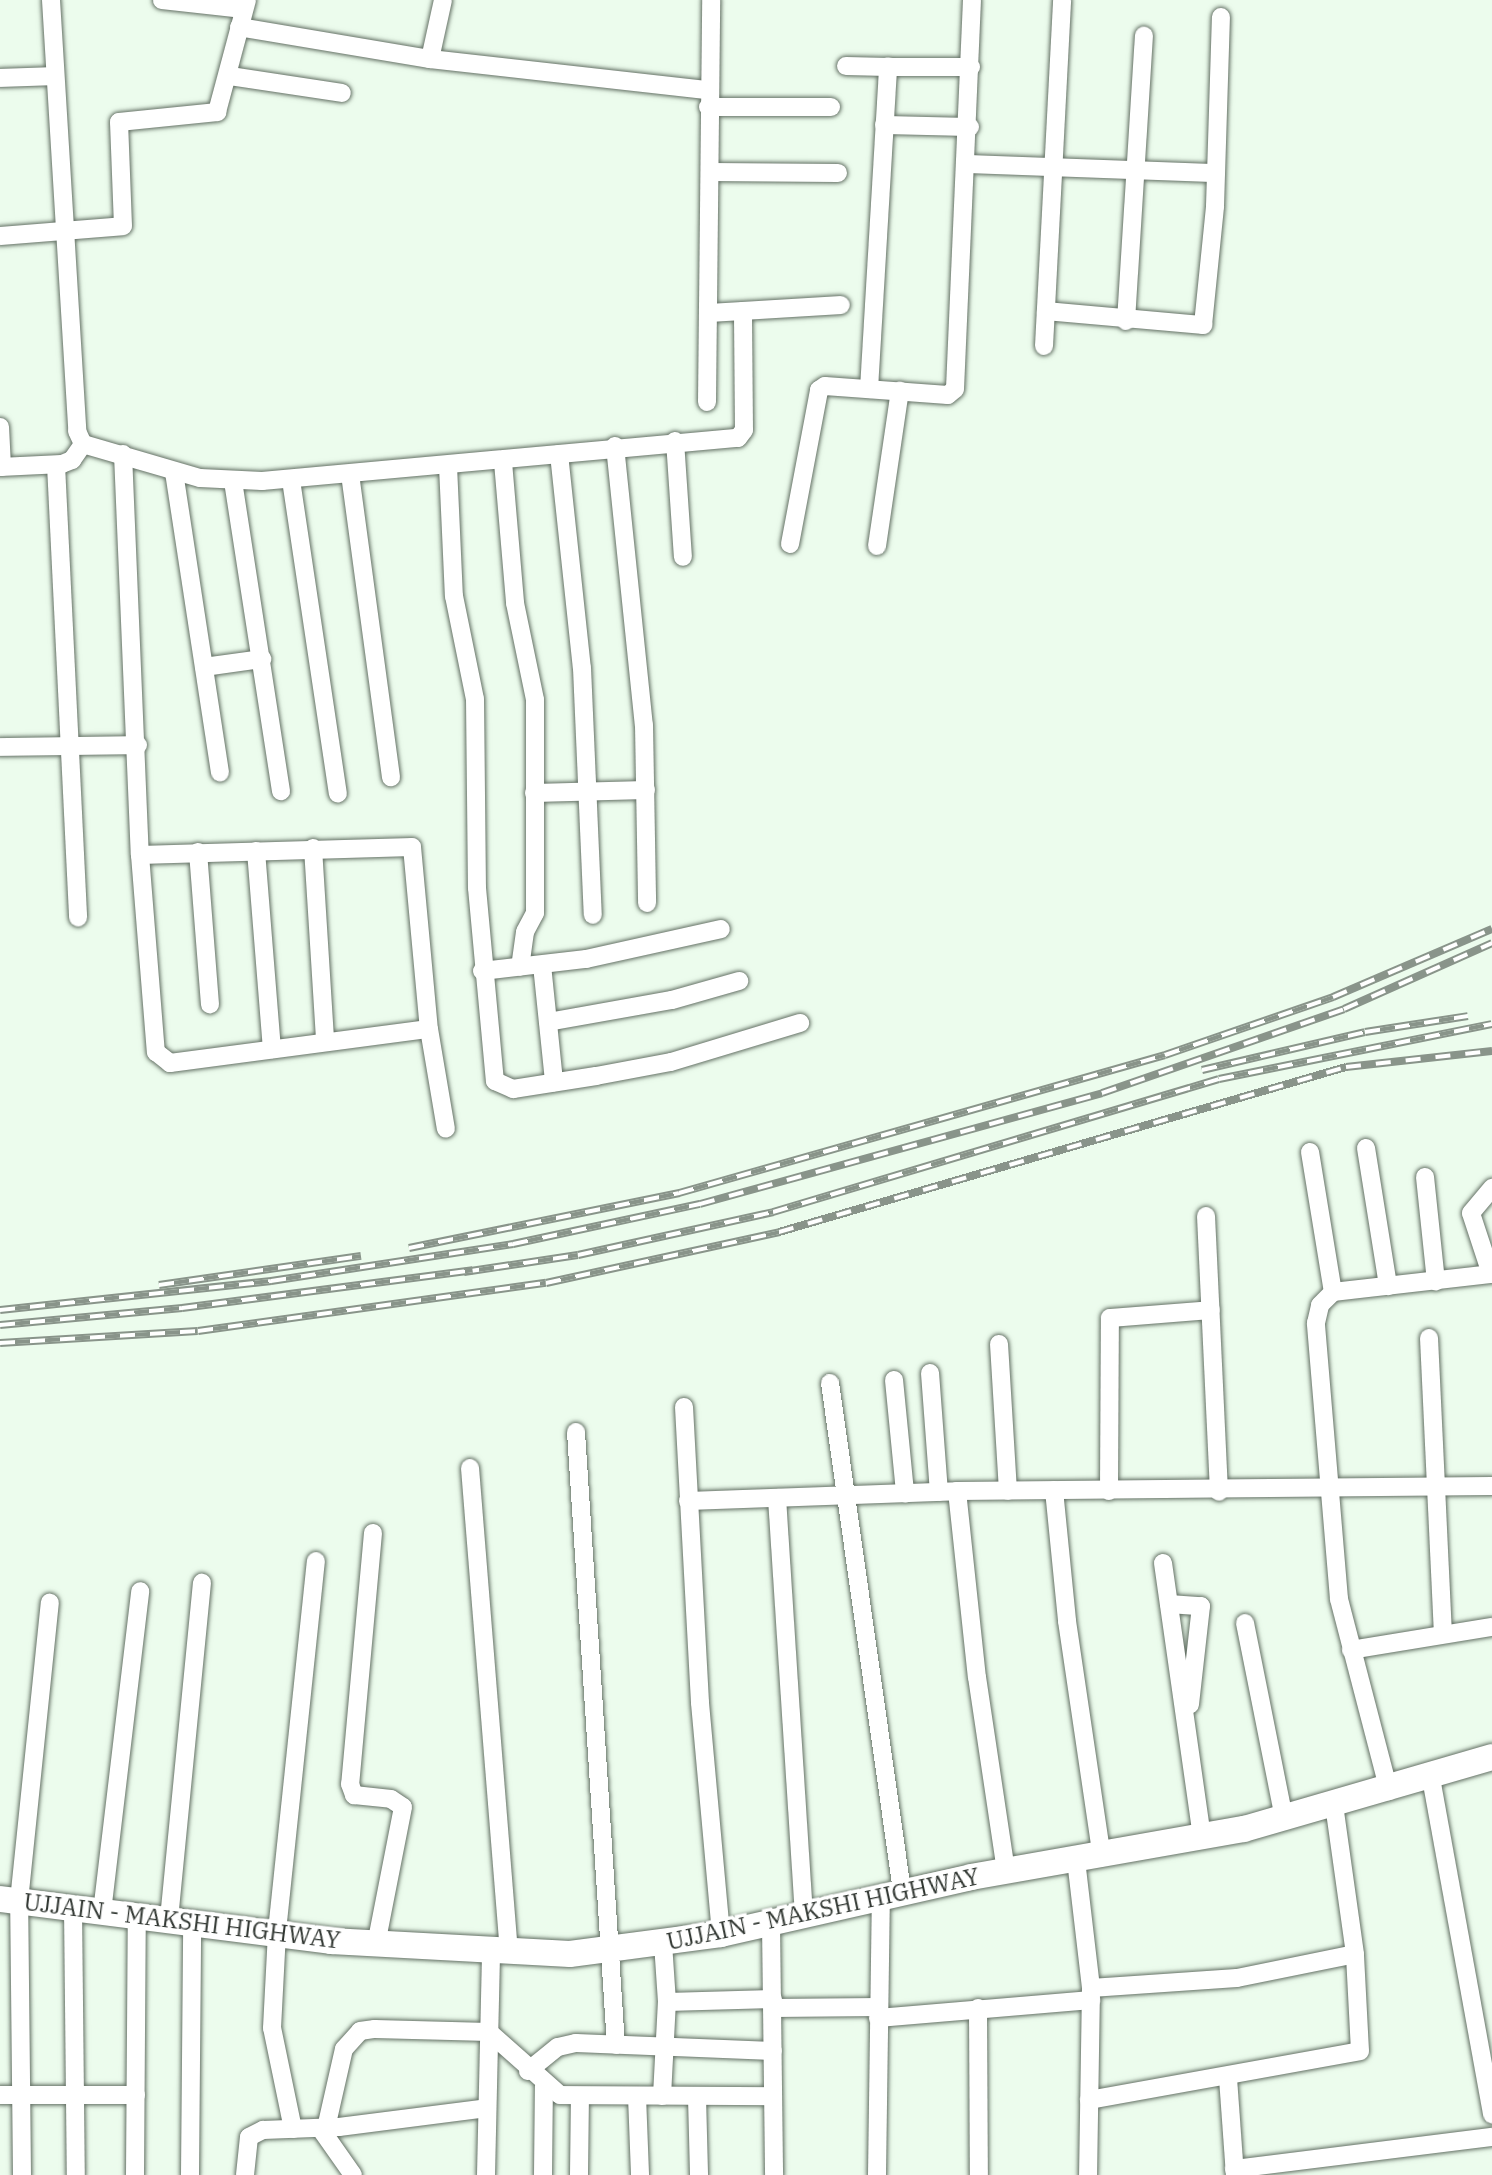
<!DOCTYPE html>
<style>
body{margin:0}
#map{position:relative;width:1492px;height:2175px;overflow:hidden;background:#ecfced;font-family:"IBM Plex Serif",serif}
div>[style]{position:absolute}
.roads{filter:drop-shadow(0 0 2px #647165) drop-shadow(0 0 2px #647165)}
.street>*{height:18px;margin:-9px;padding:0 9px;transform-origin:9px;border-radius:9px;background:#fff}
.secondary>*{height:26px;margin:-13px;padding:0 13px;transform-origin:13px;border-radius:13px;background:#fff}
.rail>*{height:8px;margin-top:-4px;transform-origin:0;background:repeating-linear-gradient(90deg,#fff 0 15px,#89948a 0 30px);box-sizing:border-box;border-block:2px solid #89948a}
span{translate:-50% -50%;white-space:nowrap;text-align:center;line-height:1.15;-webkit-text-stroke:7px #fff;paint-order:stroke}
.street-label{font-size:24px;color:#313732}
</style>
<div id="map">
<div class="roads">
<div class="street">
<div style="left:51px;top:0;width:432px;rotate:86.5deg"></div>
<div style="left:77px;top:431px;width:14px;rotate:65deg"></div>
<div style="left:83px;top:444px;width:122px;rotate:16.2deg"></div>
<div style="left:200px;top:478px;width:62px;rotate:2.8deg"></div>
<div style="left:262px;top:481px;width:478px;rotate:-5.2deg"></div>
<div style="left:738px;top:438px;width:10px;rotate:-53deg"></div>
<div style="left:744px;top:430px;width:119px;rotate:-90.5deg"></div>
<div style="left:162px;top:0;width:82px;rotate:6.3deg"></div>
<div style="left:239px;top:27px;width:194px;rotate:9.5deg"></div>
<div style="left:430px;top:59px;width:280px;rotate:6.4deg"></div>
<div style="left:430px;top:59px;width:60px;rotate:-77.6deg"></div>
<div style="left:846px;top:66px;width:42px;rotate:1.4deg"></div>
<div style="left:230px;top:76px;width:113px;rotate:8.6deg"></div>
<div style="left:0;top:78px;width:55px;rotate:-2.1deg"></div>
<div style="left:708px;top:107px;width:123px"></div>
<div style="left:884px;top:125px;width:86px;rotate:1.3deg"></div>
<div style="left:968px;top:164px;width:248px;rotate:2.1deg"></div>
<div style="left:710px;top:172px;width:128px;rotate:0.4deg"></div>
<div style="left:0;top:236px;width:123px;rotate:-4.6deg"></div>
<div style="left:123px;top:226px;width:104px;rotate:-92.2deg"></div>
<div style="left:119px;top:122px;width:99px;rotate:-5.8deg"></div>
<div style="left:217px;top:112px;width:116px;rotate:-75deg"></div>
<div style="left:1046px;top:311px;width:158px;rotate:5.1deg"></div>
<div style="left:1203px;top:325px;width:120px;rotate:-84.2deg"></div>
<div style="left:1215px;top:206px;width:189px;rotate:-88.2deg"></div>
<div style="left:710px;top:313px;width:131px;rotate:-3.5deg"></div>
<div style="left:1126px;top:321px;width:286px;rotate:-86.4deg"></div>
<div style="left:1044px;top:346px;width:346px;rotate:-87deg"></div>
<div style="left:869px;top:389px;width:323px;rotate:-86.6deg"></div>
<div style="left:888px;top:67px;width:83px"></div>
<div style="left:707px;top:402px;width:402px;rotate:-89.4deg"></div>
<div style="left:0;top:427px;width:40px;rotate:87.1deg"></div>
<div style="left:675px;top:441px;width:116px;rotate:86.1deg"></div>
<div style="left:615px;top:446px;width:281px;rotate:84.1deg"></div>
<div style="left:644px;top:725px;width:178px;rotate:89deg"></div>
<div style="left:123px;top:454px;width:401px;rotate:87.6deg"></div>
<div style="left:140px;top:855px;width:198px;rotate:85.4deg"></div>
<div style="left:156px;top:1052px;width:18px;rotate:38deg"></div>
<div style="left:170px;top:1063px;width:261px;rotate:-7.5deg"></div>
<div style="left:559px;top:454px;width:215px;rotate:83.9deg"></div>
<div style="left:582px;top:668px;width:247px;rotate:87.5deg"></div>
<div style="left:503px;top:462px;width:142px;rotate:85.1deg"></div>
<div style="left:515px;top:603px;width:99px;rotate:78.3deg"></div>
<div style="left:535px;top:700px;width:213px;rotate:90deg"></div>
<div style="left:535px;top:913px;width:21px;rotate:118deg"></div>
<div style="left:525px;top:932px;width:35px;rotate:98deg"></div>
<div style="left:56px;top:465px;width:453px;rotate:87.2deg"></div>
<div style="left:448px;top:466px;width:130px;rotate:87.4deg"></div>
<div style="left:454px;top:596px;width:105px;rotate:78.5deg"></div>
<div style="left:475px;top:699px;width:189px;rotate:89.4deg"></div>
<div style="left:477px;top:888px;width:194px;rotate:84.7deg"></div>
<div style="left:495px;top:1081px;width:20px;rotate:24deg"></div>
<div style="left:513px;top:1089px;width:84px;rotate:-8.9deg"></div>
<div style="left:596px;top:1076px;width:76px;rotate:-10.6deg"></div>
<div style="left:671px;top:1062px;width:135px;rotate:-16.8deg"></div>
<div style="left:0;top:467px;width:62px;rotate:-2.8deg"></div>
<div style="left:62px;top:464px;width:11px;rotate:-22deg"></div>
<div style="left:72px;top:460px;width:19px;rotate:-55deg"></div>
<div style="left:174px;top:472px;width:304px;rotate:81.3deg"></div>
<div style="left:350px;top:474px;width:306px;rotate:82.3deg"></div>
<div style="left:291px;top:480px;width:317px;rotate:81.5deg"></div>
<div style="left:233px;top:481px;width:314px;rotate:81.2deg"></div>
<div style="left:790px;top:544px;width:157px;rotate:-79.3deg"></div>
<div style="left:819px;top:390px;width:7px;rotate:-34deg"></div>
<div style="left:825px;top:386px;width:123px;rotate:4.2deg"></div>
<div style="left:948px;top:395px;width:9px;rotate:-41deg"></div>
<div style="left:955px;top:389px;width:389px;rotate:-87.5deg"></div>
<div style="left:877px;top:546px;width:157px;rotate:-81.6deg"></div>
<div style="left:204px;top:667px;width:59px;rotate:-7.9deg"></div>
<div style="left:0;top:747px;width:138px;rotate:-0.8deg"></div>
<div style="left:534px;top:793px;width:112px;rotate:-1.5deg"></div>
<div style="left:313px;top:848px;width:193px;rotate:86.4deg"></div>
<div style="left:256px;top:851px;width:199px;rotate:85.4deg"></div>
<div style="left:198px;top:852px;width:153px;rotate:85.5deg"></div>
<div style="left:140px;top:855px;width:272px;rotate:-1.7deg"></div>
<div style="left:412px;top:847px;width:183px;rotate:84.7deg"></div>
<div style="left:429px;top:1029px;width:101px;rotate:80.4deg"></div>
<div style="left:542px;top:965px;width:118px;rotate:84.1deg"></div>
<div style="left:482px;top:971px;width:105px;rotate:-6.6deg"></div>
<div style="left:586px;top:959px;width:138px;rotate:-12.5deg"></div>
<div style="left:548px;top:1022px;width:126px;rotate:-10.1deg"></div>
<div style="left:672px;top:1000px;width:70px;rotate:-15.8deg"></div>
<div style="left:1366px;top:1148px;width:140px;rotate:80.9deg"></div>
<div style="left:1310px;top:1152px;width:142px;rotate:80.7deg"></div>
<div style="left:1425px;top:1177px;width:105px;rotate:84deg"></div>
<div style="left:1206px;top:1216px;width:276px;rotate:87.3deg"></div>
<div style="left:1491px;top:1274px;width:64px;rotate:-108.2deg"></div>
<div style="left:1471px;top:1213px;width:33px;rotate:-50deg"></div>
<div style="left:1429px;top:1338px;width:296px;rotate:87.3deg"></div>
<div style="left:999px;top:1344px;width:147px;rotate:86.5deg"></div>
<div style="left:930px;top:1373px;width:119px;rotate:85.7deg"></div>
<div style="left:894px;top:1380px;width:114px;rotate:84.4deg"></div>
<div style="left:830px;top:1383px;width:513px;rotate:81.93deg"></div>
<div style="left:684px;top:1407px;width:296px;rotate:86.9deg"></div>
<div style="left:700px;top:1703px;width:232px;rotate:84.8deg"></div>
<div style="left:576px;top:1432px;width:614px;rotate:86.27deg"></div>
<div style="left:470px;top:1468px;width:487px;rotate:85.4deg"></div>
<div style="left:1054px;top:1490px;width:132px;rotate:84.3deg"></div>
<div style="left:1067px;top:1621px;width:239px;rotate:81.6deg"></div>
<div style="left:957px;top:1491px;width:187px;rotate:83.9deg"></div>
<div style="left:977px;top:1677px;width:196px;rotate:81.5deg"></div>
<div style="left:1109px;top:1491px;width:173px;rotate:-89.7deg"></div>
<div style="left:1110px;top:1318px;width:101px;rotate:-4.5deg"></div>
<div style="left:777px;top:1498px;width:420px;rotate:86.3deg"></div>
<div style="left:688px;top:1501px;width:269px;rotate:-2.1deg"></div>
<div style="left:957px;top:1491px;width:535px;rotate:-0.54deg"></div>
<div style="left:373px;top:1533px;width:252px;rotate:95.2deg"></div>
<div style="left:350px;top:1784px;width:12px;rotate:70deg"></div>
<div style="left:354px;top:1795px;width:37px;rotate:6deg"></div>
<div style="left:391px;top:1799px;width:14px;rotate:34deg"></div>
<div style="left:403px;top:1807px;width:140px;rotate:101.1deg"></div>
<div style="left:1163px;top:1563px;width:276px;rotate:81.9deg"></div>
<div style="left:1169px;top:1604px;width:32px;rotate:4deg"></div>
<div style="left:1201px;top:1606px;width:99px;rotate:96.4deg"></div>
<div style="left:1245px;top:1623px;width:199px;rotate:78.7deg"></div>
<div style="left:1351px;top:1650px;width:143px;rotate:-9.3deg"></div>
<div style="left:1431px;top:1778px;width:342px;rotate:79.7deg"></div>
<div style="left:1389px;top:1791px;width:198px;rotate:-104.6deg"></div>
<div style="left:1339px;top:1599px;width:277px;rotate:-94.8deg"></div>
<div style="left:1316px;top:1323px;width:18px;rotate:-77deg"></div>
<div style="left:1320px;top:1305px;width:18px;rotate:-45deg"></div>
<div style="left:1333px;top:1292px;width:160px;rotate:-6.5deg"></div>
<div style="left:1076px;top:1860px;width:129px;rotate:83.3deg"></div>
<div style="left:1091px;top:1988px;width:187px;rotate:90.9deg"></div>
<div style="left:73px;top:1908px;width:267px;rotate:89.4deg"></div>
<div style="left:102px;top:1912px;width:323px;rotate:-83.2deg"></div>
<div style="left:169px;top:1919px;width:338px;rotate:-84.4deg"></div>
<div style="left:771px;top:1924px;width:251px;rotate:89.3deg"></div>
<div style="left:1091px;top:1988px;width:146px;rotate:-3.9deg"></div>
<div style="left:1237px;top:1978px;width:120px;rotate:-11.5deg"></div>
<div style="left:667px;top:2002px;width:106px;rotate:-1.6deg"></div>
<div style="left:773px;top:2008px;width:106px;rotate:-0.5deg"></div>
<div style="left:978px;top:2008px;width:167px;rotate:89.7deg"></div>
<div style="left:878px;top:2018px;width:214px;rotate:-4.8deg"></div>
<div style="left:528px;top:2071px;width:38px;rotate:-39deg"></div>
<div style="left:558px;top:2047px;width:18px;rotate:-13deg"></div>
<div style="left:576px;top:2043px;width:197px;rotate:2.3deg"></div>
<div style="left:1228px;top:2078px;width:97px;rotate:85.9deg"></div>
<div style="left:0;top:2095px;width:136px"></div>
<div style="left:637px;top:2096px;width:79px;rotate:87.8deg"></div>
<div style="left:662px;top:2096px;width:94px;rotate:-87deg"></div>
<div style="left:667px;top:2002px;width:58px;rotate:-93.9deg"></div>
<div style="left:697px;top:2097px;width:78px;rotate:88.5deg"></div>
<div style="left:1089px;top:2100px;width:275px;rotate:-10.2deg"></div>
<div style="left:1360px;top:2051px;width:97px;rotate:-93deg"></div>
<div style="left:1355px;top:1954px;width:150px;rotate:-98deg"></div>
<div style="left:320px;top:2128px;width:57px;rotate:54.9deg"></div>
<div style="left:326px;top:2128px;width:81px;rotate:-77.2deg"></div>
<div style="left:344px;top:2049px;width:24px;rotate:-48deg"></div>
<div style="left:360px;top:2031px;width:15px;rotate:-8deg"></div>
<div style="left:375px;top:2029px;width:114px;rotate:1.5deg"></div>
<div style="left:489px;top:2032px;width:95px;rotate:41.6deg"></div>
<div style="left:560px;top:2095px;width:212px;rotate:0.3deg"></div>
<div style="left:293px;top:2129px;width:103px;rotate:-101.7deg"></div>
<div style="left:272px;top:2028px;width:97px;rotate:-87deg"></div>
<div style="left:277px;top:1931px;width:372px;rotate:-84deg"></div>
<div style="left:1234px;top:2169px;width:260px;rotate:-7.1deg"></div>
<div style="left:22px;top:2175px;width:274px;rotate:-90.6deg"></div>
<div style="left:19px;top:1901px;width:300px;rotate:-84.1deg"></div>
<div style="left:135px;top:2175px;width:258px;rotate:-89.6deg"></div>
<div style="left:190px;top:2175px;width:253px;rotate:-89.5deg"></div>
<div style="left:245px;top:2175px;width:38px;rotate:-84deg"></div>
<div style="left:249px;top:2137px;width:16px;rotate:-27deg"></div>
<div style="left:263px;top:2130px;width:76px;rotate:-2.3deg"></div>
<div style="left:339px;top:2127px;width:149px;rotate:-7.3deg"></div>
<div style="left:486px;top:2175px;width:223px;rotate:-88.7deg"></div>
<div style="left:543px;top:2175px;width:89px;rotate:-89.4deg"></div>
<div style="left:579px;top:2175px;width:77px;rotate:-89.3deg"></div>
<div style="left:877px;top:2175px;width:278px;rotate:-89.2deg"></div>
</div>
<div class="secondary">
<div style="left:0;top:1899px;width:334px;rotate:7.2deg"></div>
<div style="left:331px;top:1941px;width:239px;rotate:3.1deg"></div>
<div style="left:570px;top:1954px;width:152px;rotate:-7.5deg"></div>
<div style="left:721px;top:1934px;width:256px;rotate:-12.8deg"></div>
<div style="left:971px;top:1877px;width:277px;rotate:-10deg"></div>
<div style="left:1244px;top:1829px;width:258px;rotate:-16.2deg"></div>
</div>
</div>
<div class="rail">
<div style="left:1202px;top:1070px;width:167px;rotate:-13.1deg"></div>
<div style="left:1365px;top:1032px;width:104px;rotate:-8.8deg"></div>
<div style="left:409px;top:1248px;width:276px;rotate:-11.5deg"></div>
<div style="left:679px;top:1193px;width:505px;rotate:-15.85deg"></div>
<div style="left:1165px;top:1055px;width:178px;rotate:-19deg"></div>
<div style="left:1333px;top:997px;width:173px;rotate:-23.2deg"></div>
<div style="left:464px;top:1272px;width:115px;rotate:-8.5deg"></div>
<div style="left:578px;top:1255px;width:200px;rotate:-12.4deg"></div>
<div style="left:773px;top:1212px;width:465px;rotate:-16.6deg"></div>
<div style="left:1219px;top:1079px;width:278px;rotate:-11.4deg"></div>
<div style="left:159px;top:1285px;width:204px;rotate:-8.2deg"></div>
<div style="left:0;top:1310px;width:273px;rotate:-6.1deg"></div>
<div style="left:271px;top:1281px;width:245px;rotate:-8.7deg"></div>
<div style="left:513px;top:1244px;width:191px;rotate:-12.1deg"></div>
<div style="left:700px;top:1204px;width:417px;rotate:-15.4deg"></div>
<div style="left:1102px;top:1093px;width:256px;rotate:-19.1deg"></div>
<div style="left:1344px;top:1009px;width:162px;rotate:-24deg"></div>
<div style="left:0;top:1325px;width:183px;rotate:-5.3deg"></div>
<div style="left:182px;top:1308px;width:293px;rotate:-7.4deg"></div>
<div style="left:0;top:1343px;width:198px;rotate:-3.5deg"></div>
<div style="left:198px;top:1331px;width:351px;rotate:-7.9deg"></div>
<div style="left:546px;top:1283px;width:239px;rotate:-12.3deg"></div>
<div style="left:779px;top:1232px;width:591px;rotate:-16.23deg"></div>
<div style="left:1346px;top:1067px;width:147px;rotate:-6.3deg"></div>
</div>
<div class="street-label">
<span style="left:823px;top:1909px;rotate:-12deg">UJJAIN - MAKSHI HIGHWAY</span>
<span style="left:182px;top:1921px;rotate:7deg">UJJAIN - MAKSHI HIGHWAY</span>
</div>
</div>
